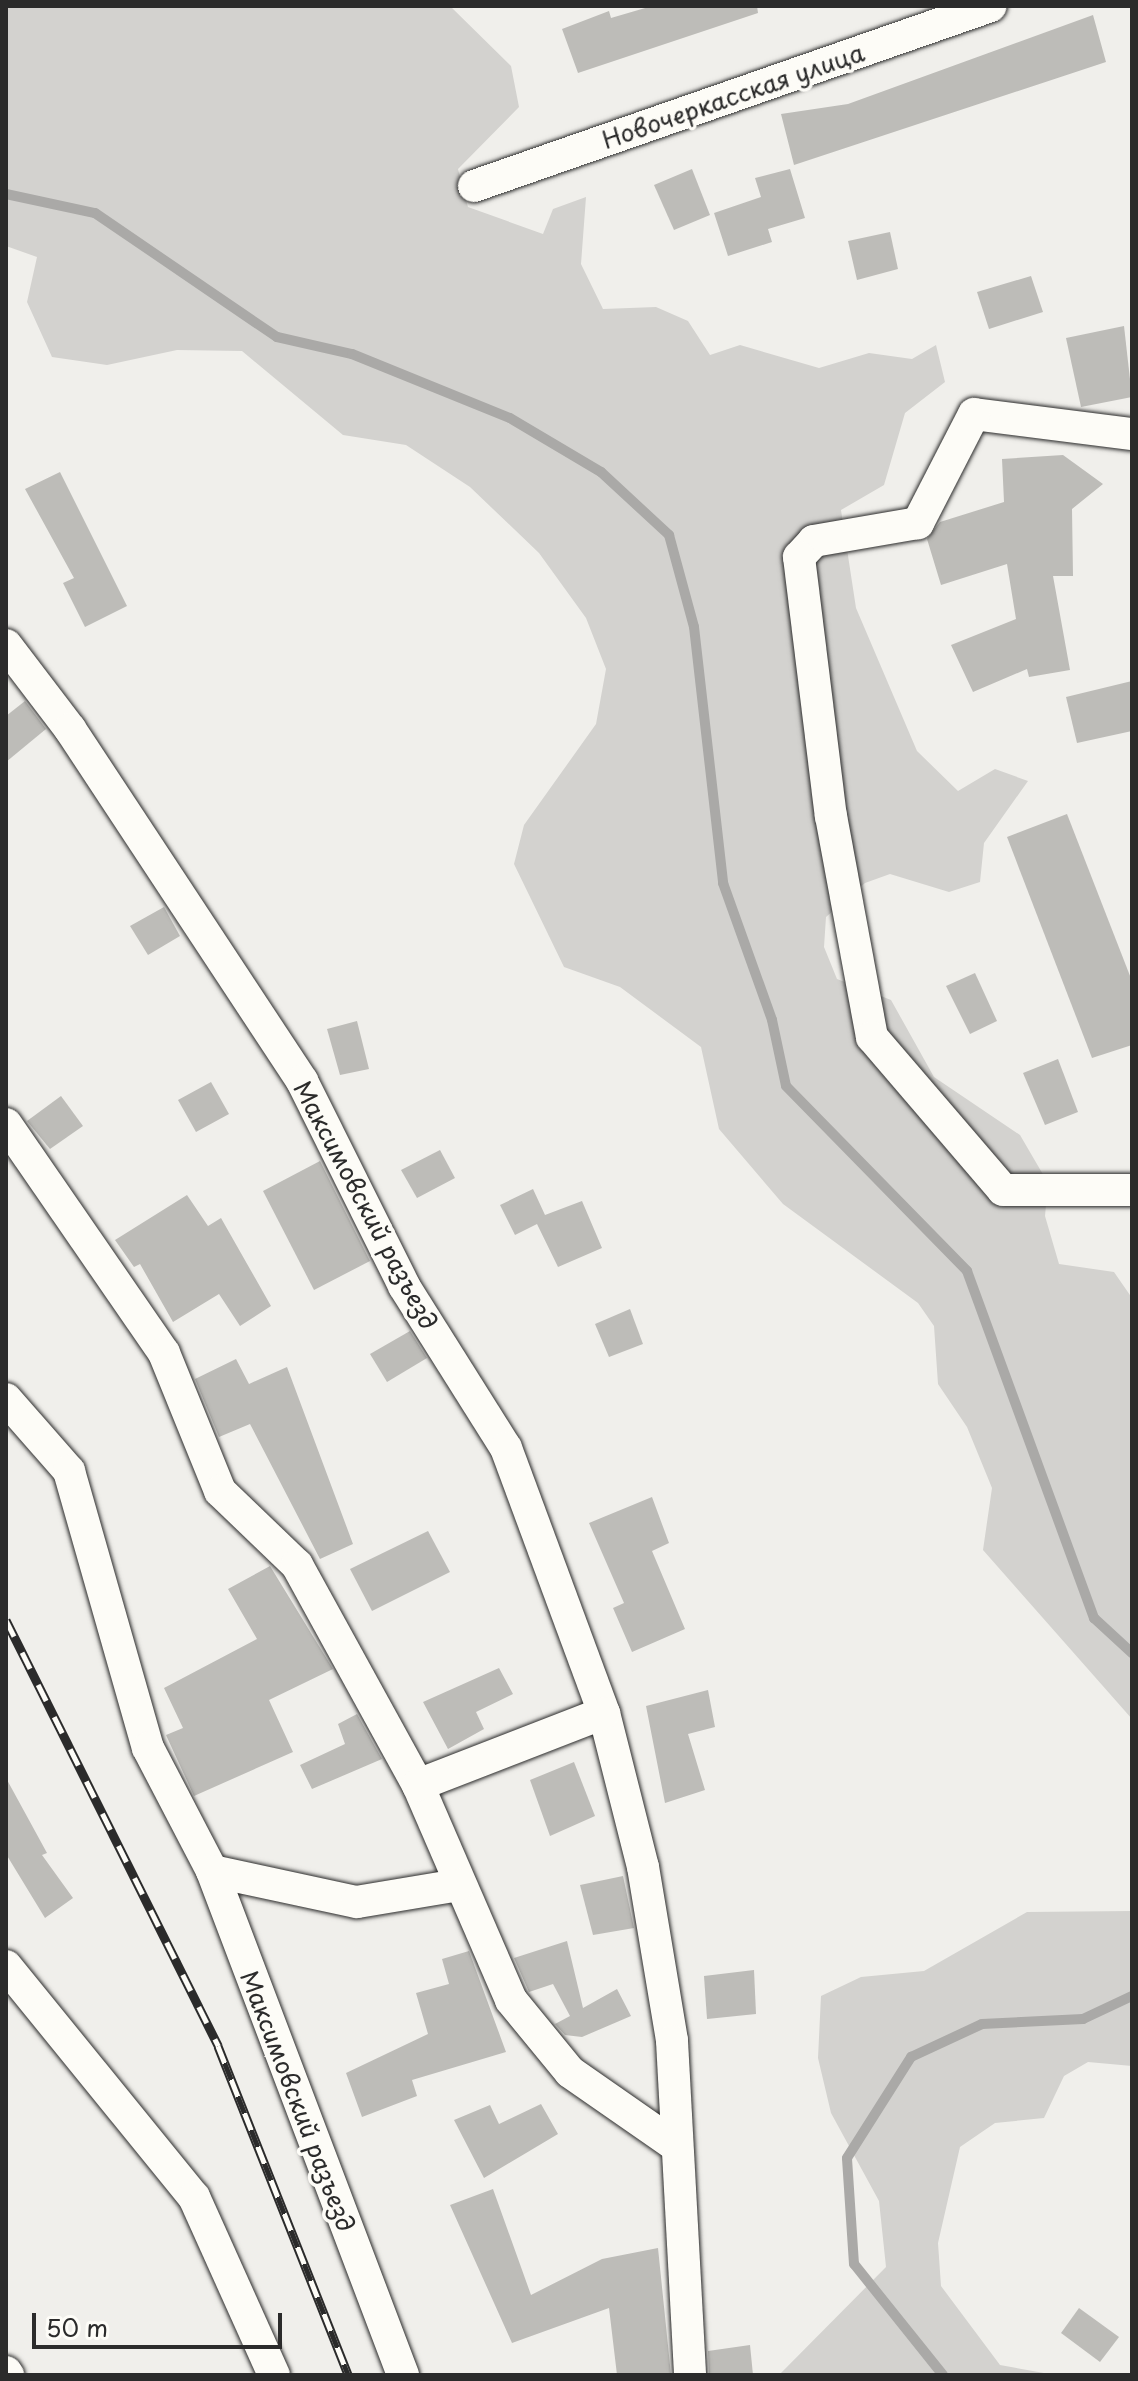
<!DOCTYPE html>
<meta charset="utf-8">
<style>
body{margin:0}
#map{position:relative;width:1138px;height:2381px;overflow:hidden;background:#f0efeb;font-family:"Playpen Sans",sans-serif}
div>[style]{position:absolute}
.green>*{inset:0;background:#d3d2cf}
.stream>*{height:10px;margin:-5px;padding:0 5px;transform-origin:5px;border-radius:5px;background:#aaa9a7}
.building>*{inset:0;background:#bdbcb8}
.roads{filter:drop-shadow(0 0 2px #2b2b2b) drop-shadow(0 0 2px #2b2b2b)}
.minor>*{height:32px;margin:-16px;padding:0 16px;transform-origin:16px;border-radius:16px;background:#fdfcf7}
.rail>*{height:9px;margin-top:-4.5px;transform-origin:0;background:repeating-linear-gradient(90deg,#fdfcf7 0 18px,#2b2b2b 0 36px);box-sizing:border-box;border-block:2px solid #2b2b2b}
span{translate:-50% -50%;white-space:nowrap;text-align:center;line-height:1.15;-webkit-text-stroke:7px #fdfcf7;paint-order:stroke}
.street-label{font-size:24px;color:#2b2b2b}
.frame{position:absolute;inset:0;border:8px solid #2b2b2b;pointer-events:none}
.scale{position:absolute;left:32px;top:2313px;width:250px;height:36px;box-sizing:border-box;border:4px solid #2b2b2b;border-top:0;padding-left:10px;font-size:24px;line-height:28px;white-space:nowrap;color:#2b2b2b;-webkit-text-stroke:6px #fdfcf7;paint-order:stroke}
</style>
<div id="map">
<div class="green">
<div style="clip-path:polygon(6px 6px,450px 6px,511px 66px,519px 107px,458px 169px,468px 207px,543px 234px,553px 209px,586px 197px,581px 264px,603px 309px,656px 307px,688px 321px,710px 355px,740px 345px,819px 368px,869px 353px,912px 359px,936px 345px,945px 382px,905px 413px,884px 485px,841px 510px,856px 608px,917px 751px,958px 791px,995px 769px,1028px 781px,984px 843px,980px 882px,949px 892px,890px 874px,865px 883px,826px 917px,824px 947px,837px 979px,891px 1000px,934px 1077px,1020px 1135px,1048px 1183px,1045px 1216px,1059px 1264px,1114px 1272px,1132px 1298px,1132px 1719px,983px 1550px,992px 1488px,967px 1427px,938px 1384px,934px 1326px,918px 1303px,783px 1204px,719px 1129px,701px 1047px,620px 987px,564px 967px,514px 864px,524px 825px,596px 724px,606px 669px,586px 618px,539px 553px,470px 487px,406px 445px,343px 435px,242px 351px,177px 350px,107px 365px,52px 357px,27px 302px,37px 257px,6px 246px)"></div>
<div style="clip-path:polygon(1132px 1911px,1132px 2066px,1088px 2062px,1064px 2076px,1044px 2118px,995px 2123px,960px 2147px,938px 2243px,941px 2286px,1000px 2365px,1055px 2375px,779px 2375px,886px 2267px,879px 2201px,831px 2113px,818px 2058px,821px 1996px,861px 1977px,924px 1971px,1027px 1912px)"></div>
</div>
<div class="stream">
<div style="left:6px;top:194px;width:91px;rotate:12.1deg"></div>
<div style="left:95px;top:213px;width:220px;rotate:34.3deg"></div>
<div style="left:277px;top:337px;width:77px;rotate:12.8deg"></div>
<div style="left:352px;top:354px;width:170px;rotate:22.1deg"></div>
<div style="left:510px;top:418px;width:106px;rotate:30.7deg"></div>
<div style="left:601px;top:472px;width:93px;rotate:42.8deg"></div>
<div style="left:669px;top:535px;width:95px;rotate:74.8deg"></div>
<div style="left:694px;top:627px;width:258px;rotate:83.5deg"></div>
<div style="left:723px;top:883px;width:145px;rotate:70.3deg"></div>
<div style="left:772px;top:1020px;width:67px;rotate:78deg"></div>
<div style="left:786px;top:1086px;width:259px;rotate:45.6deg"></div>
<div style="left:967px;top:1271px;width:370px;rotate:69.9deg"></div>
<div style="left:1094px;top:1618px;width:52px;rotate:42.6deg"></div>
<div style="left:943px;top:2375px;width:142px;rotate:-128.7deg"></div>
<div style="left:854px;top:2264px;width:106px;rotate:-93.8deg"></div>
<div style="left:847px;top:2158px;width:120px;rotate:-57.6deg"></div>
<div style="left:911px;top:2057px;width:78px;rotate:-24.9deg"></div>
<div style="left:982px;top:2024px;width:101px;rotate:-2.8deg"></div>
<div style="left:1083px;top:2019px;width:54px;rotate:-25.1deg"></div>
</div>
<div class="building">
<div style="clip-path:polygon(652px 6px,757px 6px,758px 13px,578px 73px,562px 29px,609px 11px,611px 18px)"></div>
<div style="clip-path:polygon(1093px 15px,1106px 62px,794px 165px,781px 114px,848px 104px)"></div>
<div style="clip-path:polygon(692px 169px,710px 215px,674px 230px,654px 185px)"></div>
<div style="clip-path:polygon(790px 169px,805px 218px,768px 229px,772px 242px,728px 256px,714px 213px,761px 197px,755px 178px)"></div>
<div style="clip-path:polygon(890px 232px,898px 269px,857px 280px,848px 241px)"></div>
<div style="clip-path:polygon(1031px 276px,1043px 312px,989px 329px,977px 292px)"></div>
<div style="clip-path:polygon(1124px 326px,1132px 397px,1081px 407px,1066px 338px)"></div>
<div style="clip-path:polygon(1063px 455px,1103px 484px,1072px 509px,1073px 576px,1053px 576px,1070px 670px,1029px 677px,1027px 669px,973px 692px,951px 645px,1016px 619px,1007px 564px,941px 585px,927px 539px,940px 522px,1004px 502px,1002px 459px)"></div>
<div style="clip-path:polygon(60px 472px,127px 606px,85px 627px,63px 583px,74px 578px,25px 489px)"></div>
<div style="clip-path:polygon(1132px 681px,1132px 731px,1077px 743px,1066px 697px)"></div>
<div style="clip-path:polygon(25px 701px,46px 729px,6px 762px,6px 716px)"></div>
<div style="clip-path:polygon(1067px 814px,1132px 981px,1132px 1045px,1092px 1058px,1007px 837px)"></div>
<div style="clip-path:polygon(164px 907px,180px 936px,148px 955px,130px 926px)"></div>
<div style="clip-path:polygon(975px 973px,997px 1021px,970px 1034px,946px 986px)"></div>
<div style="clip-path:polygon(357px 1021px,369px 1069px,340px 1075px,327px 1029px)"></div>
<div style="clip-path:polygon(1058px 1059px,1078px 1112px,1045px 1125px,1023px 1073px)"></div>
<div style="clip-path:polygon(211px 1082px,229px 1114px,196px 1132px,178px 1100px)"></div>
<div style="clip-path:polygon(61px 1096px,83px 1126px,50px 1149px,27px 1121px)"></div>
<div style="clip-path:polygon(440px 1150px,455px 1178px,417px 1198px,401px 1170px)"></div>
<div style="clip-path:polygon(320px 1161px,370px 1261px,314px 1290px,263px 1191px)"></div>
<div style="clip-path:polygon(533px 1189px,545px 1215px,582px 1201px,602px 1248px,558px 1267px,537px 1224px,515px 1235px,500px 1205px)"></div>
<div style="clip-path:polygon(187px 1195px,208px 1226px,221px 1218px,271px 1306px,240px 1326px,219px 1294px,173px 1322px,140px 1264px,134px 1267px,115px 1240px)"></div>
<div style="clip-path:polygon(630px 1309px,643px 1344px,609px 1357px,595px 1324px)"></div>
<div style="clip-path:polygon(410px 1331px,427px 1358px,387px 1382px,370px 1354px)"></div>
<div style="clip-path:polygon(236px 1359px,249px 1384px,287px 1367px,353px 1544px,320px 1559px,250px 1424px,219px 1437px,195px 1379px)"></div>
<div style="clip-path:polygon(652px 1497px,669px 1543px,652px 1551px,685px 1629px,632px 1652px,613px 1608px,624px 1603px,589px 1523px)"></div>
<div style="clip-path:polygon(428px 1531px,450px 1572px,372px 1611px,350px 1569px)"></div>
<div style="clip-path:polygon(270px 1566px,333px 1669px,269px 1700px,293px 1752px,194px 1796px,166px 1735px,183px 1728px,164px 1688px,257px 1639px,228px 1589px)"></div>
<div style="clip-path:polygon(499px 1668px,513px 1694px,476px 1712px,484px 1729px,448px 1749px,423px 1702px)"></div>
<div style="clip-path:polygon(708px 1690px,715px 1727px,688px 1734px,705px 1790px,665px 1803px,646px 1706px)"></div>
<div style="clip-path:polygon(357px 1714px,382px 1759px,312px 1789px,300px 1765px,345px 1744px,338px 1724px)"></div>
<div style="clip-path:polygon(574px 1762px,595px 1816px,550px 1836px,530px 1780px)"></div>
<div style="clip-path:polygon(6px 1778px,47px 1853px,42px 1855px,73px 1898px,45px 1918px,6px 1854px)"></div>
<div style="clip-path:polygon(623px 1876px,634px 1928px,593px 1935px,580px 1885px)"></div>
<div style="clip-path:polygon(567px 1941px,583px 2008px,617px 1989px,631px 2016px,582px 2037px,565px 2035px,555px 2024px,570px 2016px,553px 1984px,529px 1992px,514px 1958px)"></div>
<div style="clip-path:polygon(469px 1951px,506px 2052px,412px 2080px,417px 2096px,362px 2117px,346px 2073px,428px 2034px,416px 1993px,449px 1984px,442px 1959px)"></div>
<div style="clip-path:polygon(754px 1970px,756px 2014px,707px 2019px,704px 1976px)"></div>
<div style="clip-path:polygon(541px 2104px,558px 2134px,484px 2178px,454px 2120px,490px 2105px,499px 2124px)"></div>
<div style="clip-path:polygon(493px 2189px,531px 2295px,602px 2259px,658px 2248px,671px 2375px,617px 2375px,609px 2308px,512px 2343px,450px 2205px)"></div>
<div style="clip-path:polygon(1079px 2308px,1119px 2337px,1100px 2362px,1061px 2333px)"></div>
<div style="clip-path:polygon(750px 2345px,753px 2375px,709px 2375px,708px 2351px)"></div>
</div>
<div class="roads">
<div class="minor">
<div style="left:474px;top:186px;width:547px;rotate:-19.2deg"></div>
<div style="left:1132px;top:434px;width:159px;rotate:-172.8deg"></div>
<div style="left:974px;top:414px;width:123px;rotate:117.2deg"></div>
<div style="left:918px;top:523px;width:106px;rotate:170.2deg"></div>
<div style="left:814px;top:541px;width:22px;rotate:133deg"></div>
<div style="left:799px;top:557px;width:261px;rotate:83deg"></div>
<div style="left:831px;top:816px;width:225px;rotate:79.5deg"></div>
<div style="left:872px;top:1037px;width:201px;rotate:49.4deg"></div>
<div style="left:1003px;top:1190px;width:129px"></div>
<div style="left:6px;top:645px;width:106px;rotate:52.7deg"></div>
<div style="left:70px;top:729px;width:422px;rotate:56.6deg"></div>
<div style="left:302px;top:1081px;width:229px;rotate:63.5deg"></div>
<div style="left:404px;top:1286px;width:191px;rotate:57.8deg"></div>
<div style="left:506px;top:1448px;width:283px;rotate:69.7deg"></div>
<div style="left:604px;top:1713px;width:159px;rotate:75.8deg"></div>
<div style="left:643px;top:1867px;width:176px;rotate:80.5deg"></div>
<div style="left:672px;top:2041px;width:334px;rotate:86.9deg"></div>
<div style="left:6px;top:1124px;width:278px;rotate:55.4deg"></div>
<div style="left:164px;top:1353px;width:149px;rotate:67.9deg"></div>
<div style="left:220px;top:1491px;width:107px;rotate:43.9deg"></div>
<div style="left:297px;top:1565px;width:251px;rotate:61.2deg"></div>
<div style="left:418px;top:1785px;width:234px;rotate:66.6deg"></div>
<div style="left:511px;top:2000px;width:93px;rotate:50.7deg"></div>
<div style="left:570px;top:2072px;width:128px;rotate:34.8deg"></div>
<div style="left:6px;top:1399px;width:96px;rotate:48.8deg"></div>
<div style="left:69px;top:1471px;width:288px;rotate:74.1deg"></div>
<div style="left:148px;top:1748px;width:139px;rotate:62.5deg"></div>
<div style="left:212px;top:1871px;width:539px;rotate:69.24deg"></div>
<div style="left:418px;top:1785px;width:199px;rotate:-21.2deg"></div>
<div style="left:212px;top:1871px;width:148px;rotate:12.1deg"></div>
<div style="left:357px;top:1902px;width:103px;rotate:-9.5deg"></div>
<div style="left:6px;top:1966px;width:298px;rotate:50.9deg"></div>
<div style="left:194px;top:2197px;width:195px;rotate:65.8deg"></div>
<div style="left:6px;top:2372px;width:4px;rotate:56deg"></div>
</div>
</div>
<div class="rail">
<div style="left:6px;top:1620px;width:476px;rotate:63.5deg"></div>
<div style="left:218px;top:2046px;width:354px;rotate:68.4deg"></div>
</div>
<div class="street-label">
<span style="left:733px;top:96px;rotate:-19deg">Новочеркасская улица</span>
<span style="left:366px;top:1205px;rotate:62deg">Максимовский разъезд</span>
<span style="left:298px;top:2101px;rotate:69deg">Максимовский разъезд</span>
</div>
<div class="frame"></div>
<div class="scale">50 m</div>
</div>
